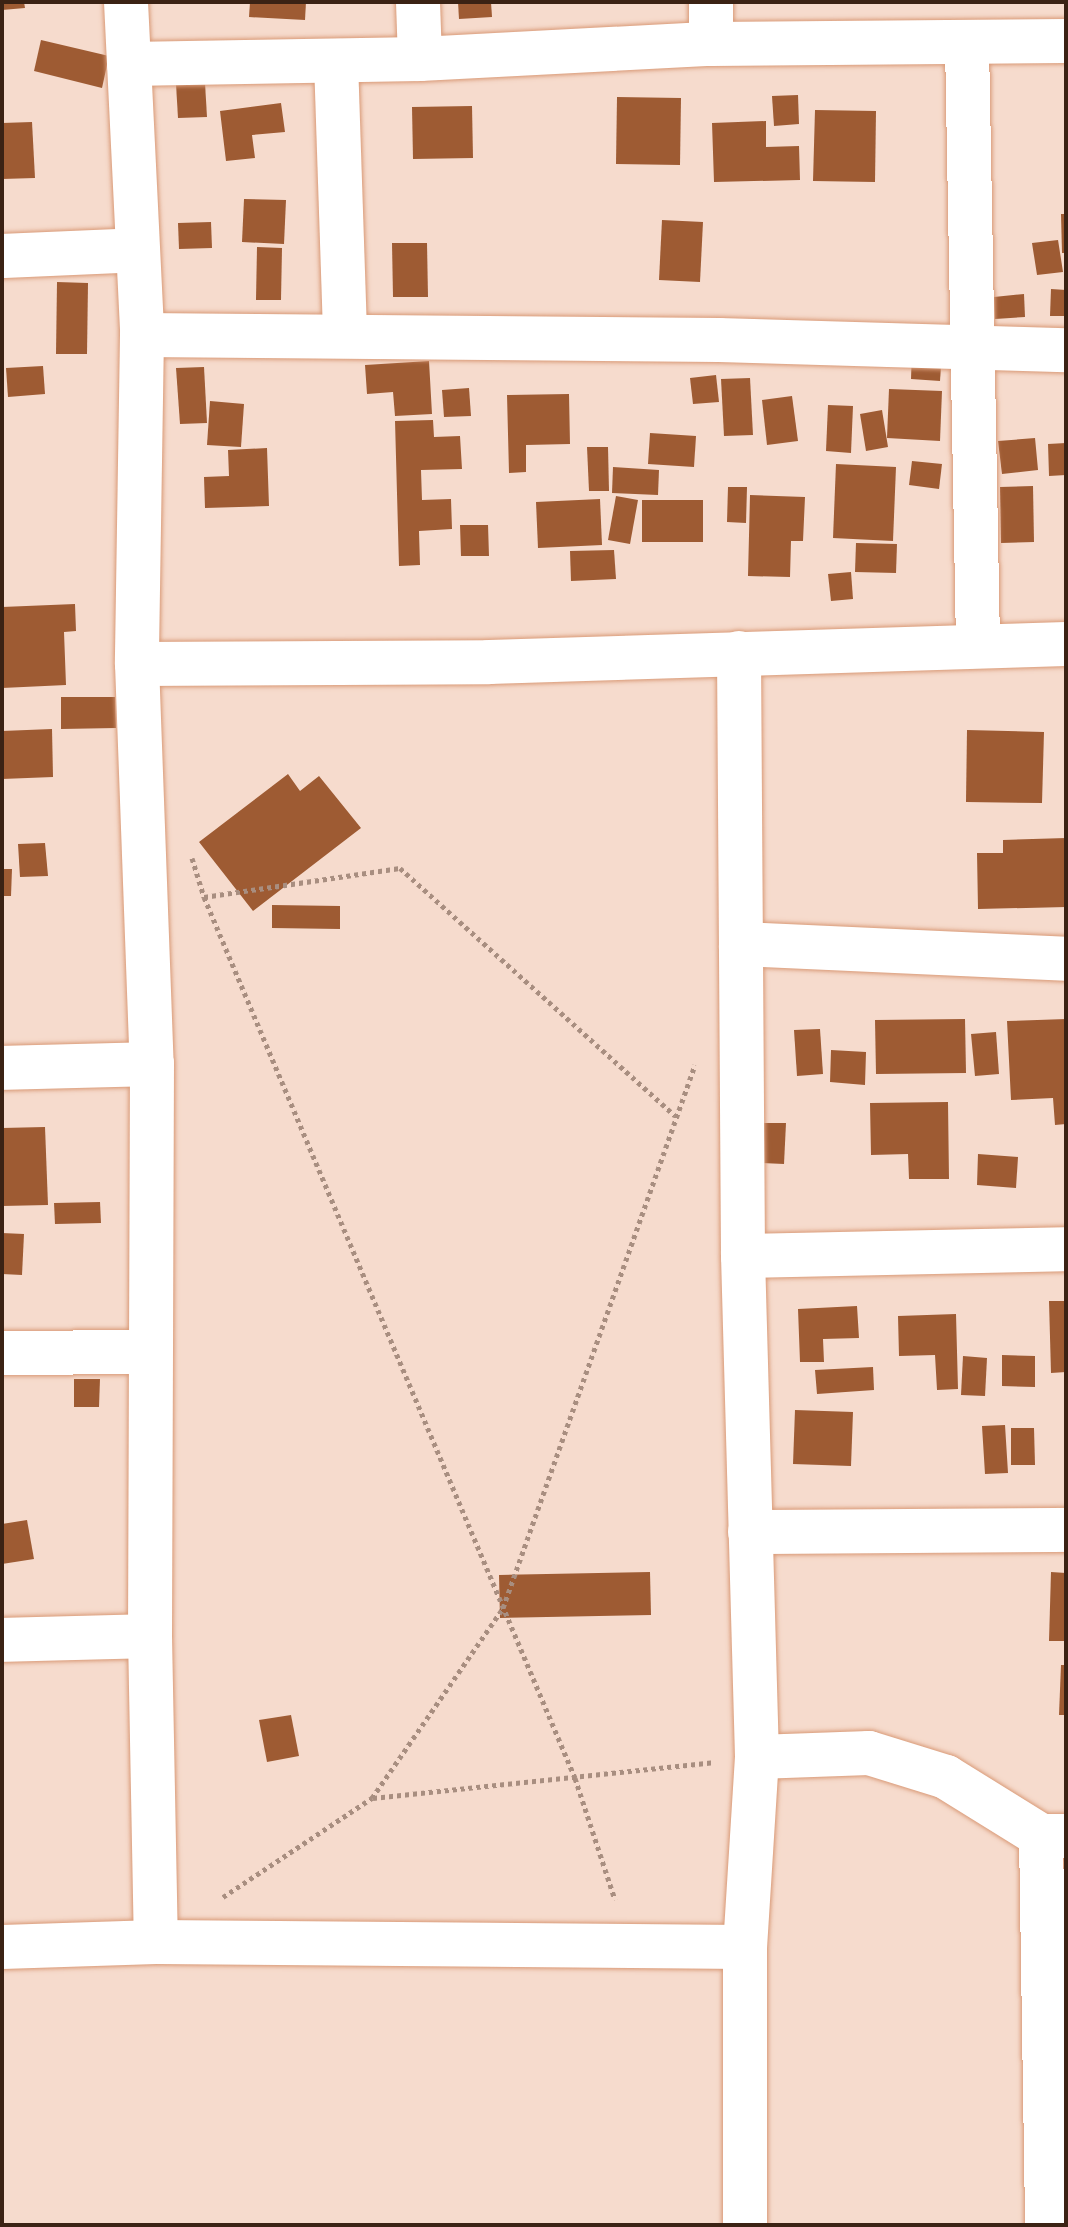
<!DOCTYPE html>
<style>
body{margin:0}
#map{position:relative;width:1068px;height:2227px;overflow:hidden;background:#f6dbcd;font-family:Raleway,sans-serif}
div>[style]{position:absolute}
.building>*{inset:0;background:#9e5b33}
.path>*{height:5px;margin-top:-2.5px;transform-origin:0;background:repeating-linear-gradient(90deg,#a88e80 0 4px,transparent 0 8px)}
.roads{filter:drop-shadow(0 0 2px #d99a77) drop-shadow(0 0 2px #d99a77)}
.minor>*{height:44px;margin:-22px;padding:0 22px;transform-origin:22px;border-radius:22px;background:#fff}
span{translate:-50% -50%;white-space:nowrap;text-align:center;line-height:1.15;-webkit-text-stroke:8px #f9ebe4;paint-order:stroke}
.frame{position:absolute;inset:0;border:4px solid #3b2214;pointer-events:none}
</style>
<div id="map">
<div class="building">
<div style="clip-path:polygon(2px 2px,24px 2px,25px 8px,2px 10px)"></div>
<div style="clip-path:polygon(250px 2px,306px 2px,305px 20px,249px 17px)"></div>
<div style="clip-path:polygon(458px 2px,491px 2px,492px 17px,459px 19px)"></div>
<div style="clip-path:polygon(41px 40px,109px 56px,102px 88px,34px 71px)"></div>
<div style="clip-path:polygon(205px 83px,207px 117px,178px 118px,176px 84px)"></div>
<div style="clip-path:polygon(798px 95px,799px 124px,774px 126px,772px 96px)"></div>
<div style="clip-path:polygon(617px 97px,681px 98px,680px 165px,616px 164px)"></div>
<div style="clip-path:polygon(281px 103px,285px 132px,252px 135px,255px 158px,226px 161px,220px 111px)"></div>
<div style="clip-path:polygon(472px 106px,473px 158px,413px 159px,412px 107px)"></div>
<div style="clip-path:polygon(815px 110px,876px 111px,875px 182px,813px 181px)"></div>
<div style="clip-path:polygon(766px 121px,766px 147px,799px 146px,800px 180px,714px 182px,712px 123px)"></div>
<div style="clip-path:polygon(32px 122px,35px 178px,2px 179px,2px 123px)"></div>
<div style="clip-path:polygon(244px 199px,286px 200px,284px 244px,242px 242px)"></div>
<div style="clip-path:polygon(1061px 214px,1066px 214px,1066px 253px,1062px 253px)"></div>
<div style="clip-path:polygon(662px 220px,703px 222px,700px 282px,659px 280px)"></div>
<div style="clip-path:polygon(211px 222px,212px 248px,179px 249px,178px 223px)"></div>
<div style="clip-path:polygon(1058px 240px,1063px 272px,1037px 275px,1032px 243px)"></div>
<div style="clip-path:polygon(392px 243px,427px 243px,428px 297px,393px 297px)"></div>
<div style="clip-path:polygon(257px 247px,282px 248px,281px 300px,256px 300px)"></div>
<div style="clip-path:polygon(57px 282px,88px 283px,87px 354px,56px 354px)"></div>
<div style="clip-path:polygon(1051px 289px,1066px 290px,1066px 316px,1050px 316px)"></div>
<div style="clip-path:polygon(1024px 294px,1025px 317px,995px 319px,994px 297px)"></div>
<div style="clip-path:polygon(912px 350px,942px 352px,940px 381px,911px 379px)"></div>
<div style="clip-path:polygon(429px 361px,432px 414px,395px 416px,393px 392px,367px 394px,365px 365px)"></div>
<div style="clip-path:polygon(43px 366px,45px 394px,8px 397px,6px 368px)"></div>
<div style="clip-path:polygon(204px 367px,207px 423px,180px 424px,176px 368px)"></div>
<div style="clip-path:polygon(716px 375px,719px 402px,693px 404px,690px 378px)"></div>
<div style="clip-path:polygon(750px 378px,753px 435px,724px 436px,721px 379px)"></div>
<div style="clip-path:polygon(469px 388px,471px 416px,444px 417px,442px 390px)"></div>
<div style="clip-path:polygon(889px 389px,942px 391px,940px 441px,887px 438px)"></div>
<div style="clip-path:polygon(569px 394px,570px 444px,526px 445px,526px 472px,509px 473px,507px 395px)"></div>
<div style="clip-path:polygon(792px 396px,798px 441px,767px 445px,762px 400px)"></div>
<div style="clip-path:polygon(210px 401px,244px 404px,241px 447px,207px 445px)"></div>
<div style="clip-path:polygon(828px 405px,853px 406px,851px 453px,826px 451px)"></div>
<div style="clip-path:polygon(882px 410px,888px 447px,866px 451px,860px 414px)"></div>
<div style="clip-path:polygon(433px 420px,434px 437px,460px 436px,462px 469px,421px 470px,422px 500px,451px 499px,452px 529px,419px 531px,420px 565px,399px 566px,395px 421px)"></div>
<div style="clip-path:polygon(650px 433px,696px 436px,694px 467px,648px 464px)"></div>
<div style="clip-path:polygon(1035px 438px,1038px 470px,1002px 474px,998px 441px)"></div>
<div style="clip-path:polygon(1066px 443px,1066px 475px,1049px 476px,1048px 444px)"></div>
<div style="clip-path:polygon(587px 447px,608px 447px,609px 491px,589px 491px)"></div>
<div style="clip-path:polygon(267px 448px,269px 506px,205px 508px,204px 477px,229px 476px,228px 450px)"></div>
<div style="clip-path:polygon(912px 461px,942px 464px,939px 489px,909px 485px)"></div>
<div style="clip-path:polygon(836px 464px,896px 467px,893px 541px,833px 538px)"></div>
<div style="clip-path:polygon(613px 467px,659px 470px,658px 495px,612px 493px)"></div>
<div style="clip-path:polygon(1033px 486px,1034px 542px,1001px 543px,1000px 487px)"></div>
<div style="clip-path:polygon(728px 487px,747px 487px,746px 523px,727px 522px)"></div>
<div style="clip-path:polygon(750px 495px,805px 497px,803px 541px,791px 541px,790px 577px,748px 576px)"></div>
<div style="clip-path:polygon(616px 496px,638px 500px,630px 544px,608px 540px)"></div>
<div style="clip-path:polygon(600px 499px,602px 545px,538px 548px,536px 502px)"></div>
<div style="clip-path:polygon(642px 500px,703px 500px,703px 542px,642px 542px)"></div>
<div style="clip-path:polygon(460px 525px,488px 525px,489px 556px,461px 556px)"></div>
<div style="clip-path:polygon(856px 543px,897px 544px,896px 573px,855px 572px)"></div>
<div style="clip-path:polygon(614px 550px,616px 579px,571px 581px,570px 551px)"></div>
<div style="clip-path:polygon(851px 572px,853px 599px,831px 601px,828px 574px)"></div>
<div style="clip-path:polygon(75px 604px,76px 631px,64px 632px,66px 685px,2px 688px,2px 607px)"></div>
<div style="clip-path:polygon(61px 697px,115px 697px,116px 728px,61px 729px)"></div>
<div style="clip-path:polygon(52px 729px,53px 777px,2px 779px,2px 731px)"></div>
<div style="clip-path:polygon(967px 730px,1044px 732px,1042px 803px,966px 802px)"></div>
<div style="clip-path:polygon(288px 774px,300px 791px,319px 776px,361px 828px,253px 911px,199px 842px)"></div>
<div style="clip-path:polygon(1066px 838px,1066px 907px,978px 909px,977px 853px,1003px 853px,1003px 840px)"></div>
<div style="clip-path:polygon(45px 843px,48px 876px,20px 877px,18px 844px)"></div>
<div style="clip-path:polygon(2px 869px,12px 869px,11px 896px,2px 896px)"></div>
<div style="clip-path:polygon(272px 905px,340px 906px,340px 929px,272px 928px)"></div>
<div style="clip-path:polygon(965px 1019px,966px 1073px,876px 1074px,875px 1020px)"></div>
<div style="clip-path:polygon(1066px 1019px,1066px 1124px,1055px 1125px,1053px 1098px,1011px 1100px,1007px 1021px)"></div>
<div style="clip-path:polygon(820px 1029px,823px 1074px,797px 1076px,794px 1030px)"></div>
<div style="clip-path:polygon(996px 1032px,999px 1074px,975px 1076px,971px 1034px)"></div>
<div style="clip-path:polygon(831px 1050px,866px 1052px,865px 1085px,830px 1082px)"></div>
<div style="clip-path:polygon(948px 1102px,949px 1179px,909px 1179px,908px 1154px,871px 1155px,870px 1103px)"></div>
<div style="clip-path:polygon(762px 1123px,786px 1123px,784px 1164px,761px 1163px)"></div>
<div style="clip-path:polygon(45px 1127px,48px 1205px,2px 1206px,2px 1128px)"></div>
<div style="clip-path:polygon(978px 1154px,1018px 1157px,1016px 1188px,977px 1185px)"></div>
<div style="clip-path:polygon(100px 1202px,101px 1223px,55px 1224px,54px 1203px)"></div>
<div style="clip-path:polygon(2px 1233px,24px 1234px,22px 1275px,2px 1274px)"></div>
<div style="clip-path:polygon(1049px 1301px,1066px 1301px,1066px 1372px,1051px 1373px)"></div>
<div style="clip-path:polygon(857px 1306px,859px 1338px,823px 1339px,824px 1362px,800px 1362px,798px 1309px)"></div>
<div style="clip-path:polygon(956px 1314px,958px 1389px,937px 1390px,935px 1355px,899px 1356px,898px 1316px)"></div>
<div style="clip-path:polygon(1002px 1355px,1035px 1356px,1035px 1387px,1002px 1386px)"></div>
<div style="clip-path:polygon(963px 1356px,987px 1358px,985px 1396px,961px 1395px)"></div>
<div style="clip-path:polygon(873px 1367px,874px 1390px,817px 1394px,815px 1370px)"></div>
<div style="clip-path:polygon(74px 1379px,100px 1379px,99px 1407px,74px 1407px)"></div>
<div style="clip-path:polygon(795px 1410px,853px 1412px,851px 1466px,793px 1464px)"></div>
<div style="clip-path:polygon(1005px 1425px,1008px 1473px,985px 1474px,982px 1426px)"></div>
<div style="clip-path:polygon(1011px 1428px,1034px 1428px,1035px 1465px,1011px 1465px)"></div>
<div style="clip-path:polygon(27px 1520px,34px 1559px,2px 1564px,2px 1524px)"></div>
<div style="clip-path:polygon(650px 1572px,651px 1615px,500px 1618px,499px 1575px)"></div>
<div style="clip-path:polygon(1051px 1572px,1066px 1573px,1066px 1641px,1049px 1641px)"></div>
<div style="clip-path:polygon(1061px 1665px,1066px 1665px,1066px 1715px,1059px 1715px)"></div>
<div style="clip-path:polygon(291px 1715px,299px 1756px,267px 1762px,259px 1720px)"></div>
</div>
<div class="path">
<div style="left:192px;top:858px;width:41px;rotate:72.9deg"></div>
<div style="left:204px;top:897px;width:956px;rotate:67.16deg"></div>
<div style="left:575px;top:1778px;width:128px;rotate:71.8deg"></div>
<div style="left:204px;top:897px;width:198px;rotate:-8.4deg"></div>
<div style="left:400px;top:868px;width:370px;rotate:42deg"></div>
<div style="left:373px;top:1798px;width:342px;rotate:-6deg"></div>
<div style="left:223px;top:1897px;width:179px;rotate:-33.6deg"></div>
<div style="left:372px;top:1798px;width:231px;rotate:-55.4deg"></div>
<div style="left:503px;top:1608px;width:576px;rotate:-70.53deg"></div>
</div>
<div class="roads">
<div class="minor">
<div style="left:126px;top:2px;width:333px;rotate:87.2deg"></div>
<div style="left:142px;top:335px;width:329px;rotate:90.9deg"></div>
<div style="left:137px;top:664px;width:400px;rotate:87.9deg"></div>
<div style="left:152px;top:1064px;width:572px;rotate:90.2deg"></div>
<div style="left:150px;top:1636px;width:306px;rotate:88.9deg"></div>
<div style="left:418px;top:2px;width:57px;rotate:88deg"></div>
<div style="left:711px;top:2px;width:42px;rotate:90deg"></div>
<div style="left:967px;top:44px;width:602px;rotate:88.95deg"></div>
<div style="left:336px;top:61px;width:274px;rotate:88.1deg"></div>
<div style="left:129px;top:64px;width:291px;rotate:-1deg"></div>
<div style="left:420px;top:59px;width:291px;rotate:-3deg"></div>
<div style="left:711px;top:44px;width:355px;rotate:-0.5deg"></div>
<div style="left:2px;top:256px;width:135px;rotate:-2.5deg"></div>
<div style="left:142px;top:335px;width:577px;rotate:0.5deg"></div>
<div style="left:719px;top:340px;width:347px;rotate:1.7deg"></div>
<div style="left:739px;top:653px;width:603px;rotate:89.62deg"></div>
<div style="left:743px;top:1256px;width:501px;rotate:88.4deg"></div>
<div style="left:757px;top:1757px;width:190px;rotate:93.6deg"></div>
<div style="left:745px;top:1947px;width:278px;rotate:90deg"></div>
<div style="left:137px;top:664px;width:352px;rotate:-0.3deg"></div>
<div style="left:489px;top:662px;width:577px;rotate:-1.79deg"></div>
<div style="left:741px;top:944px;width:325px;rotate:2.6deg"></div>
<div style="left:2px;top:1068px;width:150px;rotate:-1.5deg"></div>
<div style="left:743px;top:1256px;width:323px;rotate:-1.2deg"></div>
<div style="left:2px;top:1353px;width:148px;rotate:-0.4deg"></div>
<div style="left:750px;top:1532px;width:316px;rotate:-0.4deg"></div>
<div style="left:2px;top:1640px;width:148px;rotate:-1.5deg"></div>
<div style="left:757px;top:1757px;width:112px;rotate:-2deg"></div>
<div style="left:869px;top:1753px;width:81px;rotate:17.3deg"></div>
<div style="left:946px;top:1777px;width:112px;rotate:31.8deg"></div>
<div style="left:1041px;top:1836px;width:25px"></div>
<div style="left:1041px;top:1836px;width:389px;rotate:89.1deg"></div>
<div style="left:2px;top:1947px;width:154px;rotate:-1.9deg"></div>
<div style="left:156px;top:1942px;width:589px;rotate:0.49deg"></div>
</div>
</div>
<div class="frame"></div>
</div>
